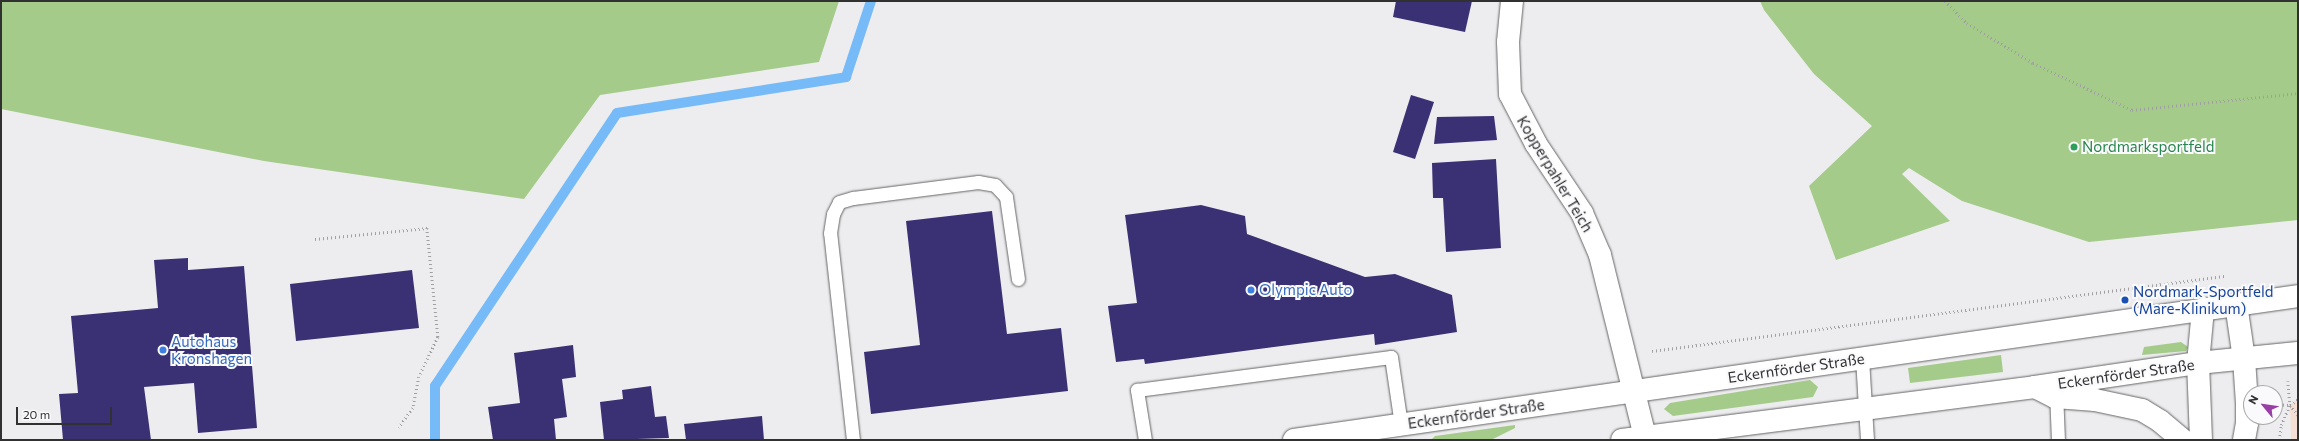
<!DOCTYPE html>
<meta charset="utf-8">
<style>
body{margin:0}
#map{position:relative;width:2299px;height:441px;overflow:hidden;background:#ededef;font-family:Commissioner,sans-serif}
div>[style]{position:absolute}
.medical>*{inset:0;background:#f5ded3}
.green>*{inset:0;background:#a4cb89}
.stream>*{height:10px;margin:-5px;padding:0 5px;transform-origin:5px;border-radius:5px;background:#76baf7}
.building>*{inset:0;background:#3a3074}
.path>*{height:2.5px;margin-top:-1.25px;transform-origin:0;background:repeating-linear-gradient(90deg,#a0a0a2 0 1px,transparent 0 4px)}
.roads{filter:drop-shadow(0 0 1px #656567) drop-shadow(0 0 1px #656567)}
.service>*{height:13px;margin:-6.5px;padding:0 6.5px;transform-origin:6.5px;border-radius:6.5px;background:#fff}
.minor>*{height:22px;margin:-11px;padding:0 11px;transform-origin:11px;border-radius:11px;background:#fff}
.secondary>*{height:22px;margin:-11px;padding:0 11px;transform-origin:11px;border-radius:11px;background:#fff}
.dots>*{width:11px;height:11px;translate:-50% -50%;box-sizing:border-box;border:2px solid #fafafc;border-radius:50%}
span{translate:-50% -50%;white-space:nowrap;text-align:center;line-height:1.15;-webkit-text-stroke:4px #fafafc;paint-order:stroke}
.leisure-label{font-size:15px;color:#27864d}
.left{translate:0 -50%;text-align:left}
.street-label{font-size:15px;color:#313132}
.shop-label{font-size:15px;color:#366cbe}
.transit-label{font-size:15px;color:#164399}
.frame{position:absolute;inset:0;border:2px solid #313132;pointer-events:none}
.north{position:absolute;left:2243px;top:385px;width:40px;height:40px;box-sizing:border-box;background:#fafafc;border:1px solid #aaaaab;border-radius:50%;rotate:299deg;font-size:11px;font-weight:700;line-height:16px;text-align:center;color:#313132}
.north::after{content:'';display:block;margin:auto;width:14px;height:18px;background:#9a3ea8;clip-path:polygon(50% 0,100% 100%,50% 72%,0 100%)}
.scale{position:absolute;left:16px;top:407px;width:96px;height:18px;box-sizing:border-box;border:2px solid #313132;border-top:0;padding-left:5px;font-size:12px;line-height:14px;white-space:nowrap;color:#313132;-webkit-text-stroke:3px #fafafc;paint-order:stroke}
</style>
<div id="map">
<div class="medical">
<div style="clip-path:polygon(2298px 399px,2298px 440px,2291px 440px,2290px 405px)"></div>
</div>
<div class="green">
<div style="clip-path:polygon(1px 1px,839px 1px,819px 62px,600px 95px,524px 199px,264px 161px,1px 109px)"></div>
<div style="clip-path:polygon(1760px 1px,2298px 1px,2298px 220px,2089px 242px,1962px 201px,1909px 168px,1902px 174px,1950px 221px,1836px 260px,1809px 186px,1872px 126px,1814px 74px,1764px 10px)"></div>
<div style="clip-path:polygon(2181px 342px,2188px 347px,2186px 351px,2142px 355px,2144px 347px)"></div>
<div style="clip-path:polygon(2001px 355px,2003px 372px,1910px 383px,1908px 368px)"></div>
<div style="clip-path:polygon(1810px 380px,1818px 387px,1813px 397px,1673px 416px,1664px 409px,1670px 403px)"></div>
<div style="clip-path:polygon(1515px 425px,1515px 428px,1491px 440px,1431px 440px,1435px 436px)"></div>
</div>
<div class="stream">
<div style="left:435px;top:440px;width:54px;rotate:-90deg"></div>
<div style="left:435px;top:386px;width:328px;rotate:-56.3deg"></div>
<div style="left:617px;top:113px;width:232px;rotate:-8.9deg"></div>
<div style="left:846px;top:77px;width:80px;rotate:-71.8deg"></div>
</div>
<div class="building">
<div style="clip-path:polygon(1396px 1px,1472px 1px,1465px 32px,1393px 17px)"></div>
<div style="clip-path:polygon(1411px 95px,1434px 102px,1415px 159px,1393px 152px)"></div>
<div style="clip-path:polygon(1494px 116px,1497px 140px,1434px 144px,1437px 117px)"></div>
<div style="clip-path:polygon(1496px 159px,1501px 248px,1446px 252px,1443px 198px,1433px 198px,1432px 163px)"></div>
<div style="clip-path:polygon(1201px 205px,1245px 216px,1247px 234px,1365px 277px,1395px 274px,1452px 295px,1457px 332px,1375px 345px,1374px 334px,1145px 364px,1144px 359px,1116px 362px,1108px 306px,1137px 303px,1125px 215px)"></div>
<div style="clip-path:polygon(992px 211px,1007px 334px,1061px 328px,1068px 391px,871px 414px,864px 352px,920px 345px,906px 221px)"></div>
<div style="clip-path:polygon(188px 258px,188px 270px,244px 266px,257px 428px,198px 433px,194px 383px,144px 387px,151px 440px,63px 440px,59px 394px,78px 393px,71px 316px,158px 308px,154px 260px)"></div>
<div style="clip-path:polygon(412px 270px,419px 328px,296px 341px,290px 284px)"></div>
<div style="clip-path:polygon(573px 345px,576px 377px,562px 379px,567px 417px,554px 419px,556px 440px,493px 440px,488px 407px,520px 403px,514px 353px)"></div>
<div style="clip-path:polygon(651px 386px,655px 417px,666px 416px,669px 438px,604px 440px,600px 402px,623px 399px,622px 390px)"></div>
<div style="clip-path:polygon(762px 416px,764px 440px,686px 440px,684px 424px)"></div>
</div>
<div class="path">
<div style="left:1945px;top:1px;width:31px;rotate:45deg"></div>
<div style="left:1967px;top:23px;width:77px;rotate:31.2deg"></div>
<div style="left:2033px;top:63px;width:110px;rotate:25.4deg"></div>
<div style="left:2132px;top:110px;width:167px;rotate:-5.8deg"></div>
<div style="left:315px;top:239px;width:113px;rotate:-5.6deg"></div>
<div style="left:427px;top:228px;width:110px;rotate:84.2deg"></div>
<div style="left:438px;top:337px;width:44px;rotate:115.4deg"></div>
<div style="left:419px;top:377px;width:32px;rotate:101deg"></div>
<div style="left:413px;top:408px;width:24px;rotate:126deg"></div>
<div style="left:1652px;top:351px;width:577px;rotate:-7.47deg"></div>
<div style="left:2288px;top:381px;width:24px;rotate:85deg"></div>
<div style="left:2290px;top:405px;width:13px;rotate:51deg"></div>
<div style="left:2275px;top:404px;width:15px;rotate:4deg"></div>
<div style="left:2279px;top:440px;width:15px;rotate:-82deg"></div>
<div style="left:2281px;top:425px;width:22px;rotate:-66deg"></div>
<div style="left:2290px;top:405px;width:10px;rotate:-37deg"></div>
</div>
<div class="roads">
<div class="service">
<div style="left:1862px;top:358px;width:82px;rotate:86.5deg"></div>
<div style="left:2056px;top:391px;width:49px;rotate:87.7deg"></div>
<div style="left:853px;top:440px;width:208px;rotate:-96.3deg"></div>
<div style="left:830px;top:233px;width:19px;rotate:-81deg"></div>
<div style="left:833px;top:214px;width:13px;rotate:-63deg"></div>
<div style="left:839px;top:202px;width:15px;rotate:-16deg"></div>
<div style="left:853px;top:198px;width:126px;rotate:-7.3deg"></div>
<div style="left:978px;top:182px;width:17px;rotate:10deg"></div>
<div style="left:995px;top:185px;width:16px;rotate:47deg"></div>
<div style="left:1006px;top:197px;width:83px;rotate:81.7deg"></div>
<div style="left:1145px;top:440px;width:51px;rotate:-99.1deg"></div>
<div style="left:1137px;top:390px;width:256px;rotate:-7.4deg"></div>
<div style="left:1391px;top:357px;width:69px;rotate:81.6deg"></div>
</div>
<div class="minor">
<div style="left:1512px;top:1px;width:41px;rotate:95.6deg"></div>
<div style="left:1508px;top:42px;width:52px;rotate:87.8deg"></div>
<div style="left:1510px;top:94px;width:56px;rotate:62.5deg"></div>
<div style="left:1536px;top:144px;width:83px;rotate:56.3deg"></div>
<div style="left:1582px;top:213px;width:46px;rotate:66.8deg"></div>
<div style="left:1600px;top:255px;width:187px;rotate:76.1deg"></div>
<div style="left:2236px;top:304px;width:56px;rotate:81.7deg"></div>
<div style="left:2244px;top:359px;width:44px;rotate:86.1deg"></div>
<div style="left:2247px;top:403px;width:20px;rotate:90deg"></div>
<div style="left:2247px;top:423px;width:17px;rotate:100deg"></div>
<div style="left:2035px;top:387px;width:22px;rotate:27deg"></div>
<div style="left:2055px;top:397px;width:40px;rotate:4.3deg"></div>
<div style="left:2095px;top:400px;width:48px;rotate:12deg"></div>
<div style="left:2142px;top:410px;width:21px;rotate:31deg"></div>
<div style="left:2160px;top:421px;width:30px;rotate:40deg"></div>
<div style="left:2201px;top:440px;width:77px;rotate:-92.2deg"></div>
<div style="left:2198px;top:363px;width:54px;rotate:-84.7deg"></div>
</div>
<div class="secondary">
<div style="left:1294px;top:440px;width:1014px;rotate:-8.16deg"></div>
<div style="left:1622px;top:440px;width:416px;rotate:-7.3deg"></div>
<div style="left:2035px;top:387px;width:165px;rotate:-8.4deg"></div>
<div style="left:2198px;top:363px;width:100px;rotate:-5.7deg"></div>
</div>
</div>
<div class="dots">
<div style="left:2074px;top:147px;background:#2e9e5b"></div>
<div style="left:1251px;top:290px;background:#3f7fe0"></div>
<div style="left:2125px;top:300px;background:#1a4fb4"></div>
<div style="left:163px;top:350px;background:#3f7fe0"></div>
</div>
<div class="leisure-label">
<span class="left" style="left:2082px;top:147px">Nordmarksportfeld</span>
</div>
<div class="street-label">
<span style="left:1555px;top:174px;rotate:59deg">Kopperpahler Teich</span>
<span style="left:1796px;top:368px;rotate:-8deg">Eckernförder Straße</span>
<span style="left:2126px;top:374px;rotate:-8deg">Eckernförder Straße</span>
<span style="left:1476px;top:414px;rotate:-8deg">Eckernförder Straße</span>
</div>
<div class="shop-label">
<span class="left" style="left:1259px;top:290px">Olympic Auto</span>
<span class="left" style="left:171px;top:350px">Autohaus<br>Kronshagen</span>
</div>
<div class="transit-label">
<span class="left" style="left:2133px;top:300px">Nordmark-Sportfeld<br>(Mare-Klinikum)</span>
</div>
<div class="frame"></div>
<div class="north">N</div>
<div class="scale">20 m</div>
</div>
